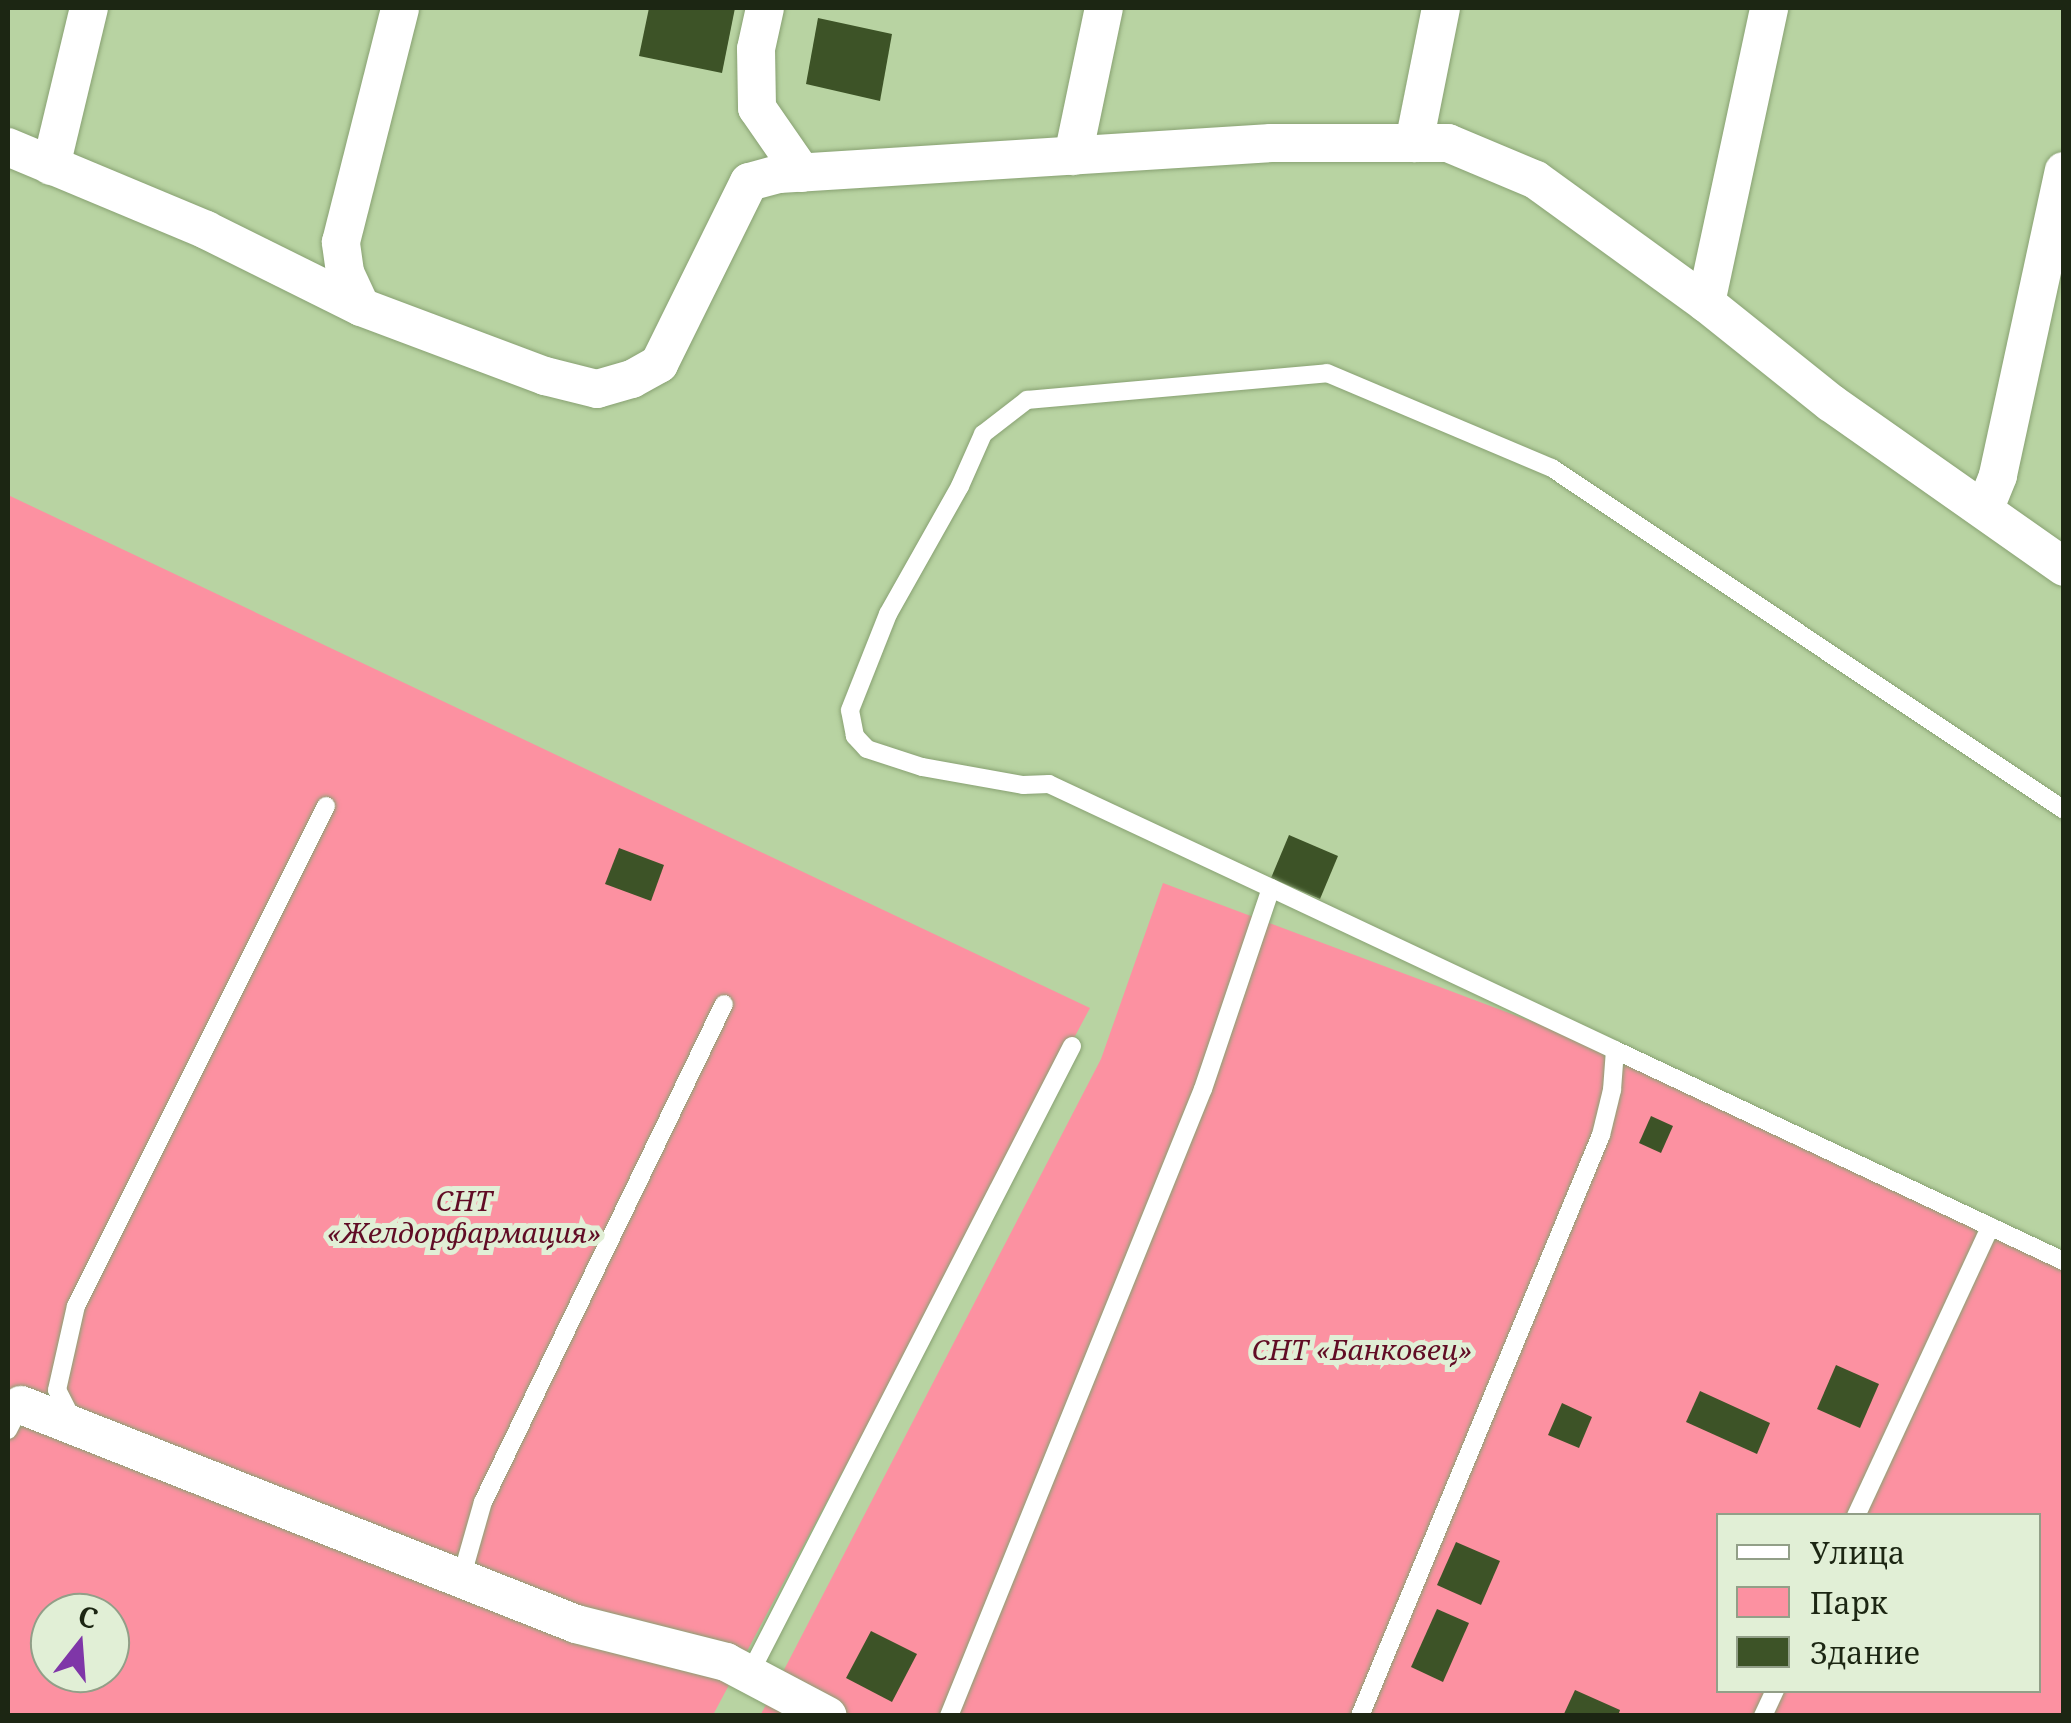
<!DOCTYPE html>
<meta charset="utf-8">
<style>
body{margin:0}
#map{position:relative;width:2071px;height:1723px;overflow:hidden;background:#b8d3a2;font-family:"Noto Serif",serif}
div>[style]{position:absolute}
.green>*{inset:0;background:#fc91a1}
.building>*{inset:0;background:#3d5327}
.roads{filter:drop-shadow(0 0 2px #88a172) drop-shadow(0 0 2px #88a172)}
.lane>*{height:18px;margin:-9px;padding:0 9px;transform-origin:9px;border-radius:9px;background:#fff}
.street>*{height:38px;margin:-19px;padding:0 19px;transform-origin:19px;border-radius:19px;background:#fff}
span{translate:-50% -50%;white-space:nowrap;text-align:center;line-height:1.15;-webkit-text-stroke:10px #e1efd6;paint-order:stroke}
.park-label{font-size:28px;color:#610c25;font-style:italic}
.frame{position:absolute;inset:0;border:10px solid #1c2613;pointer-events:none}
.legend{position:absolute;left:1716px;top:1513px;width:325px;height:180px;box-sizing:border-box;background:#e1efd6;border:2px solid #929f88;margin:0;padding:12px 18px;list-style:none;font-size:30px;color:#1c2613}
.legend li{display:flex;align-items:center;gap:20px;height:50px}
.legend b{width:50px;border:2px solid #929f88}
.north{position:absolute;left:30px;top:1593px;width:100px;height:100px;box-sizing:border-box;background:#e1efd6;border:2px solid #929f88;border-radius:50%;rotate:17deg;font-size:28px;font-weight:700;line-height:40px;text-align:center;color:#1c2613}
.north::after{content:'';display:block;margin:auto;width:35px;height:45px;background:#7f36a8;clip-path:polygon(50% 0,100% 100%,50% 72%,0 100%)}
</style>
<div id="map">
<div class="green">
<div style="clip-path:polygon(evenodd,8px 495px,1090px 1008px,713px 1715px,8px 1715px,8px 495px,50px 1613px,110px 1613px,110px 1673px,50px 1673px,50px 1613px)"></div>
<div style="clip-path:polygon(evenodd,1163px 883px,1613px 1052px,2063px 1262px,2063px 1715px,760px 1716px,1101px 1059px,1163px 883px,1718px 1516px,2038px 1516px,2038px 1690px,1718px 1690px,1718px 1516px)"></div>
</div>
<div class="building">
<div style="clip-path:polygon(649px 8px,735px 8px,722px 73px,639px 56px)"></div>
<div style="clip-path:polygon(818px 18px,892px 34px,880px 101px,806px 84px)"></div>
<div style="clip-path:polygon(1289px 835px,1338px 856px,1320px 899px,1271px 878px)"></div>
<div style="clip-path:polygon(619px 848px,664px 865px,651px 901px,605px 884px)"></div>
<div style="clip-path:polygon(1651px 1116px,1673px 1126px,1661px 1153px,1639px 1143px)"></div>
<div style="clip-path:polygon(1836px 1365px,1879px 1384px,1860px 1428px,1817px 1409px)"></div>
<div style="clip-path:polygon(1700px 1391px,1770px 1423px,1757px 1454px,1686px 1422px)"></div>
<div style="clip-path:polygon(1562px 1403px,1592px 1417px,1579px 1448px,1548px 1435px)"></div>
<div style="clip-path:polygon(1456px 1542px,1500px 1561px,1481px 1605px,1437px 1585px)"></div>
<div style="clip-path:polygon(1437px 1609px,1469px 1623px,1443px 1682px,1411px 1667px)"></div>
<div style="clip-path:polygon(871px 1631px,917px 1654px,892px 1702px,846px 1678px)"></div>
<div style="clip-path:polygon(1575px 1690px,1620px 1710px,1618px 1716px,1563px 1716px)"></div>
</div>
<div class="roads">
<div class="lane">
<div style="left:1271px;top:888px;width:245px;rotate:-154.9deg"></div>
<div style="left:1049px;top:784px;width:26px;rotate:178deg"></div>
<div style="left:1023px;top:785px;width:103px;rotate:-169.9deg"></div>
<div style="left:922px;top:767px;width:58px;rotate:-161.9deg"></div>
<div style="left:867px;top:749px;width:18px;rotate:-133deg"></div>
<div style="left:855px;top:736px;width:26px;rotate:-101deg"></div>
<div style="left:850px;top:710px;width:103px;rotate:-68.4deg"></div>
<div style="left:888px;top:614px;width:147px;rotate:-60.6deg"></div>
<div style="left:960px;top:486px;width:57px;rotate:-66.1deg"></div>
<div style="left:983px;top:434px;width:56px;rotate:-37.7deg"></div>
<div style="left:1027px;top:400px;width:301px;rotate:-5.1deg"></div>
<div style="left:1327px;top:373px;width:244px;rotate:22.9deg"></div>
<div style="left:1552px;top:468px;width:616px;rotate:33.74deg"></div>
<div style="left:1615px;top:1050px;width:496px;rotate:25.2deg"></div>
<div style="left:74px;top:1423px;width:37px;rotate:-117deg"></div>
<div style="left:57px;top:1390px;width:86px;rotate:-77.3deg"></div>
<div style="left:76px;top:1306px;width:559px;rotate:-63.43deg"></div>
<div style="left:8px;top:1430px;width:28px;rotate:-63deg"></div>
<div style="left:21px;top:1405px;width:5px;rotate:-158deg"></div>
<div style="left:1856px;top:1516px;width:319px;rotate:-65.1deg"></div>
<div style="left:461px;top:1579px;width:80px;rotate:-74.1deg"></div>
<div style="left:483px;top:1502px;width:553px;rotate:-64.18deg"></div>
<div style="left:749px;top:1675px;width:707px;rotate:-62.82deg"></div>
<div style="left:949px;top:1716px;width:676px;rotate:-67.95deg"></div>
<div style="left:1203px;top:1089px;width:212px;rotate:-71.3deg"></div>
<div style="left:1271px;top:888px;width:380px;rotate:25.2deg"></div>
<div style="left:1615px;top:1050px;width:40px;rotate:94.3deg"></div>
<div style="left:1612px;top:1090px;width:46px;rotate:103.7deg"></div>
<div style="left:1601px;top:1135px;width:629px;rotate:112.53deg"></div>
<div style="left:1763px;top:1716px;width:29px;rotate:-65deg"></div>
</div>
<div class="street">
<div style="left:765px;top:8px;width:42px;rotate:102.4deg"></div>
<div style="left:756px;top:49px;width:59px;rotate:89deg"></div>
<div style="left:757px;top:108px;width:79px;rotate:55.3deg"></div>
<div style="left:1414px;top:143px;width:138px;rotate:-78.7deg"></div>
<div style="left:8px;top:147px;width:215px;rotate:22.7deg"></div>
<div style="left:206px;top:230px;width:173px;rotate:26.4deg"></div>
<div style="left:361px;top:307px;width:197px;rotate:20.6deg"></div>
<div style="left:545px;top:376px;width:54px;rotate:14deg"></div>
<div style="left:597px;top:389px;width:36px;rotate:-16deg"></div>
<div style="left:632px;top:379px;width:31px;rotate:-29deg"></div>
<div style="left:659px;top:364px;width:203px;rotate:-63.7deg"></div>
<div style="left:749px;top:182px;width:31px;rotate:-15deg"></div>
<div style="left:779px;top:174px;width:493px;rotate:-3.6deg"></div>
<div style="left:1271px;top:143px;width:177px"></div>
<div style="left:1448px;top:143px;width:95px;rotate:22.8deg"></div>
<div style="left:1536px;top:180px;width:210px;rotate:35.9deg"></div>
<div style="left:1706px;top:303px;width:160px;rotate:38.7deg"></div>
<div style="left:1831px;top:403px;width:285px;rotate:35.1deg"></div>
<div style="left:1073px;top:156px;width:151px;rotate:-78.2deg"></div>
<div style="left:51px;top:166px;width:163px;rotate:-76.5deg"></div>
<div style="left:1706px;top:303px;width:302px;rotate:-77.9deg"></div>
<div style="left:361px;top:307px;width:38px;rotate:-115deg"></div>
<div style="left:345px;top:272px;width:30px;rotate:-98deg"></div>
<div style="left:341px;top:242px;width:241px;rotate:-75.8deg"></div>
<div style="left:1985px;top:508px;width:35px;rotate:-68deg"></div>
<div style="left:1998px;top:475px;width:311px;rotate:-77.8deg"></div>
<div style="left:21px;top:1405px;width:597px;rotate:21.53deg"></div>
<div style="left:576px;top:1624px;width:155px;rotate:14.2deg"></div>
<div style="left:726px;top:1662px;width:115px;rotate:27.9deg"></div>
</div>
</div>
<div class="park-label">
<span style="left:464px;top:1216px">СНТ<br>«Желдорфармация»</span>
<span style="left:1362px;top:1349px">СНТ «Банковец»</span>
</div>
<div class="frame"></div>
<ul class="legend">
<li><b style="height:12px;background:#fff"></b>Улица</li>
<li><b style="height:28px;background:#fc91a1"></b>Парк</li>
<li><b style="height:28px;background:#3d5327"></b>Здание</li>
</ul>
<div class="north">С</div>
</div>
